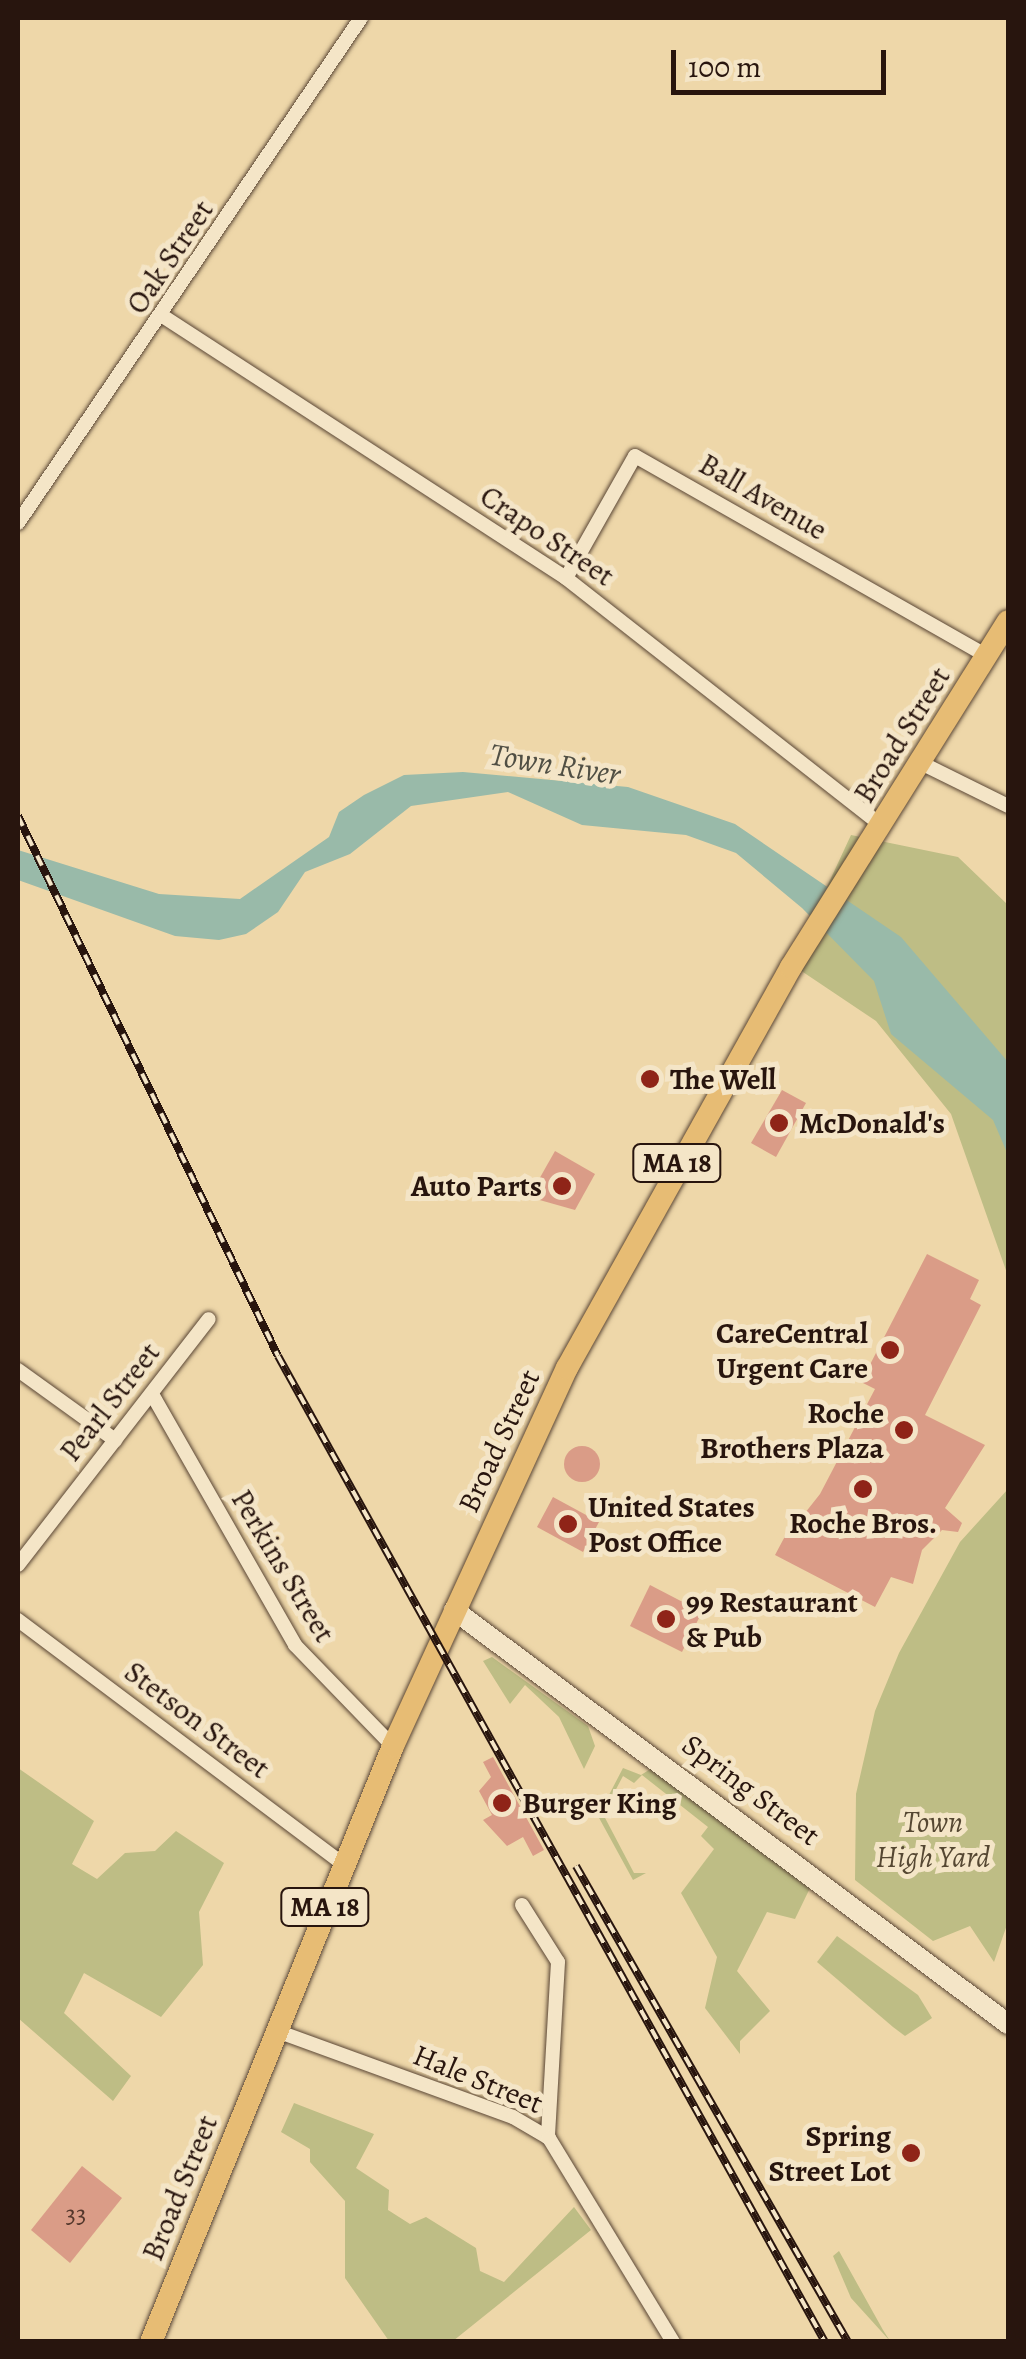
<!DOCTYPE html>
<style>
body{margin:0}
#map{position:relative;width:1026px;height:2359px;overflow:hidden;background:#eed7a9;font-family:Alegreya,serif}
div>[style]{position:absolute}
.green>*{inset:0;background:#bebd85}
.water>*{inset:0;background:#99baa9}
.building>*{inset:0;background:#da9c87}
.round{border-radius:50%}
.roads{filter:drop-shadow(0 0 2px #5a4635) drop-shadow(0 0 2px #5a4635)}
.street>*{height:14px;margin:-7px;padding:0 7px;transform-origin:7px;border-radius:7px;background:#f4e5c7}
.secondary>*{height:20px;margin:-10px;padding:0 10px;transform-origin:10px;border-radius:10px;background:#f4e5c7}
.primary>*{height:22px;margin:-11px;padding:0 11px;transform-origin:11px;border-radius:11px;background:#e7bc74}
.rail>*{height:8px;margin-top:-4px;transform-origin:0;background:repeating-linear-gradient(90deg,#f4e5c7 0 11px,#28150e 0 22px);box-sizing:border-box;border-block:2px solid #28150e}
.dots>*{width:28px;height:28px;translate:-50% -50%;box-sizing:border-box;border:5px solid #f4e5c7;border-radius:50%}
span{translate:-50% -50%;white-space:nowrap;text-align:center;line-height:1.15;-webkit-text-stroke:10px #f4e5c7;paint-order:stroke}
.number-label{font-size:25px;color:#54372c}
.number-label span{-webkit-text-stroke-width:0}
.shield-label span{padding:2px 8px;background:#f4e5c7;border:2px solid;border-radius:8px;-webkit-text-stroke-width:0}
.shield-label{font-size:28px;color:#28150e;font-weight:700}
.street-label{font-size:30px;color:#28150e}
.poi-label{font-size:30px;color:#28150e;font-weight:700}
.left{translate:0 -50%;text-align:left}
.right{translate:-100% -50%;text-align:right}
.park-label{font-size:30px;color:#554732;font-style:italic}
.water-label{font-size:32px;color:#504f44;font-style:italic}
.frame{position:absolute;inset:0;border:20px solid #28150e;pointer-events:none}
.scale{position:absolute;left:671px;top:50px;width:215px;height:45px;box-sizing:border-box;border:5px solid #28150e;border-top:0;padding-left:12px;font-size:30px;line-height:35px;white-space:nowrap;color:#28150e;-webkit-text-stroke:8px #f4e5c7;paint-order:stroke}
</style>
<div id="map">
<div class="green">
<div style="clip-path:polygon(851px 835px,958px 857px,1008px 905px,1008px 1276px,951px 1114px,876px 1021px,791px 964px)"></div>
<div style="clip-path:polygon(1008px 1489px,1008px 1922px,994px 1962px,970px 1926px,933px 1941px,855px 1880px,856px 1794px,875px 1711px,899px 1653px,960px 1542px)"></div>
<div style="clip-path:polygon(492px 1657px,588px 1726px,595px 1746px,584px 1769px,559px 1717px,525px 1685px,510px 1704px,483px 1661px)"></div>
<div style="clip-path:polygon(18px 1768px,94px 1821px,72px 1864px,97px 1879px,125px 1853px,155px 1851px,176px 1831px,224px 1863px,199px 1912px,203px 1965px,161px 2017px,84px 1973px,64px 2013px,131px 2076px,113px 2101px,18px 2018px)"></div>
<div style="clip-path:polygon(623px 1768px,641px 1775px,652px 1768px,810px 1888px,795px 1919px,767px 1912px,737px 1971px,770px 2011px,740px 2041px,740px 2054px,705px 2008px,717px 1957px,681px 1893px,714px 1849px,701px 1836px,708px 1827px,642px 1775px,634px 1783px,623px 1776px,603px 1814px,634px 1873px,646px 1873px,633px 1880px,598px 1816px)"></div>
<div style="clip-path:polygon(837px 1936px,918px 1995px,932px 2018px,905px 2036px,893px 2027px,817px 1962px)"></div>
<div style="clip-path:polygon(294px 2103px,374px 2134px,356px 2168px,389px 2190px,388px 2210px,410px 2224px,426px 2217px,476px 2248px,480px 2271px,504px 2282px,574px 2207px,591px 2230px,453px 2341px,389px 2341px,345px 2278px,345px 2201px,310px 2162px,310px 2149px,281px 2132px)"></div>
<div style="clip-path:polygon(839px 2251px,883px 2330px,890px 2341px,851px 2298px,833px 2256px)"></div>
</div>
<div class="water">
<div style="clip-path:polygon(463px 772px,628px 787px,735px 824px,901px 937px,1008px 1062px,1008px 1155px,993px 1120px,891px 1034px,874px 981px,802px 908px,736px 853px,686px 835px,582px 825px,508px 792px,411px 806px,350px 854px,305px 872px,278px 912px,246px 934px,219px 940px,175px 936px,18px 880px,18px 850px,159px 894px,240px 899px,329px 837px,339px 812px,364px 795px,404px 775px)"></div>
</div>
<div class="building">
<div style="clip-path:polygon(782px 1090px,806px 1103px,776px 1157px,751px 1143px)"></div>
<div style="clip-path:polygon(555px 1151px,595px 1174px,575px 1210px,529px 1197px)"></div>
<div style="clip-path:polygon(927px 1254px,979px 1280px,970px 1299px,981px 1305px,925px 1415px,985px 1445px,945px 1508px,962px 1523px,958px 1532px,942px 1530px,922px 1550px,913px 1584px,891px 1577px,875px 1607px,775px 1555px,799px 1510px,805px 1513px,820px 1494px,875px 1389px,861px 1382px)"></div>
<div class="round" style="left:564px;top:1446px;width:36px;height:36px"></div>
<div style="clip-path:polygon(553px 1497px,599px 1522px,583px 1552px,537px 1527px)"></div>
<div style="clip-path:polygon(650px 1585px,702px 1612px,682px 1652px,630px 1626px)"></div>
<div style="clip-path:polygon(493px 1757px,544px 1850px,533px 1856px,523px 1837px,507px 1846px,483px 1820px,492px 1815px,479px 1791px,491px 1777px,483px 1762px)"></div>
<div style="clip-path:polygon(82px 2166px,122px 2198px,70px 2263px,31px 2230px)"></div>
</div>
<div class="roads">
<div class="street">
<div style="left:164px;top:317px;width:479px;rotate:33deg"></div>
<div style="left:566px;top:578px;width:400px;rotate:38.1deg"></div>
<div style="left:18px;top:523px;width:610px;rotate:-55.82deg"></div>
<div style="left:566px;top:578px;width:140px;rotate:-60.5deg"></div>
<div style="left:635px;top:456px;width:405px;rotate:29.6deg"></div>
<div style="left:921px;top:763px;width:97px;rotate:26.3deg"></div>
<div style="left:18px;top:1370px;width:120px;rotate:35.8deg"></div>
<div style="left:152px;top:1394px;width:289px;rotate:60.3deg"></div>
<div style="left:295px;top:1645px;width:141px;rotate:45.9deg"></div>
<div style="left:18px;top:1565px;width:311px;rotate:-52.2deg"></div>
<div style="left:18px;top:1620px;width:406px;rotate:36.9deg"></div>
<div style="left:522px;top:1905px;width:67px;rotate:57.7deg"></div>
<div style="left:558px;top:1962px;width:176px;rotate:93.3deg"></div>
<div style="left:274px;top:2030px;width:254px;rotate:20deg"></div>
<div style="left:513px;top:2117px;width:42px;rotate:30.3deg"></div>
<div style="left:549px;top:2138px;width:239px;rotate:58.7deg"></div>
</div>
<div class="secondary">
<div style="left:454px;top:1610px;width:692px;rotate:36.77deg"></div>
</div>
<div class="primary">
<div style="left:151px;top:2342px;width:643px;rotate:-67.9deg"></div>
<div style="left:393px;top:1746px;width:416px;rotate:-65.3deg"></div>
<div style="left:567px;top:1368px;width:459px;rotate:-60.8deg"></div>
<div style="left:791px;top:967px;width:408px;rotate:-57.9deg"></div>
</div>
</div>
<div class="rail">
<div style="left:18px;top:816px;width:599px;rotate:64.29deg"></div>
<div style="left:278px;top:1356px;width:1128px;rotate:60.98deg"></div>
<div style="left:576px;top:1866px;width:548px;rotate:60.26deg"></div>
</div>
<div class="dots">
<div style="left:650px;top:1079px;background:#8f2418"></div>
<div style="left:779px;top:1123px;background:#8f2418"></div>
<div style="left:562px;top:1186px;background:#8f2418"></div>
<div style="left:890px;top:1350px;background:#8f2418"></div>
<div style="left:904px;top:1430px;background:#8f2418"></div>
<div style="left:863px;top:1489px;background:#8f2418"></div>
<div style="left:568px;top:1524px;background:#8f2418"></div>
<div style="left:666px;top:1619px;background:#8f2418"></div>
<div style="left:502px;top:1803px;background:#8f2418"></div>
<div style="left:911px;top:2153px;background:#8f2418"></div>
</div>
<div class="number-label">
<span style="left:76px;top:2214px">33</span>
</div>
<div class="shield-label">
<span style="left:677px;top:1163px">MA 18</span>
<span style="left:325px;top:1907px">MA 18</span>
</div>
<div class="street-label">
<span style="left:170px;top:257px;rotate:-56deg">Oak Street</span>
<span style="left:763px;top:497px;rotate:30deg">Ball Avenue</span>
<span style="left:547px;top:536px;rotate:34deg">Crapo Street</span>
<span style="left:902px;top:735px;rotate:-58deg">Broad Street</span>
<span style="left:110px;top:1402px;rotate:-52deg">Pearl Street</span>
<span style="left:499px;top:1441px;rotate:-65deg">Broad Street</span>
<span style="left:283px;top:1566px;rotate:59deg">Perkins Street</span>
<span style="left:197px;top:1720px;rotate:37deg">Stetson Street</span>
<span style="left:751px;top:1790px;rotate:37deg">Spring Street</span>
<span style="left:478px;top:2079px;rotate:22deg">Hale Street</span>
<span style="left:180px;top:2188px;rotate:-68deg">Broad Street</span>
</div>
<div class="poi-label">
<span class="left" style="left:670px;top:1079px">The Well</span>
<span class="left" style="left:799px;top:1123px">McDonald's</span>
<span class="right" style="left:542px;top:1186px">Auto Parts</span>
<span class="right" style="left:868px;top:1350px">CareCentral<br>Urgent Care</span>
<span class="right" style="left:884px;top:1430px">Roche<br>Brothers Plaza</span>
<span class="left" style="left:588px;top:1524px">United States<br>Post Office</span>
<span style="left:863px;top:1523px">Roche Bros.</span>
<span class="left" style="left:686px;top:1619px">99 Restaurant<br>&amp; Pub</span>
<span class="left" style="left:522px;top:1803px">Burger King</span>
<span class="right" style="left:891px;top:2153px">Spring<br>Street Lot</span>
</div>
<div class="park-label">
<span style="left:933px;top:1839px">Town<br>High Yard</span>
</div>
<div class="water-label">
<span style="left:555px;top:764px;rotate:9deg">Town River</span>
</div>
<div class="frame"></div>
<div class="scale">100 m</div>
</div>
